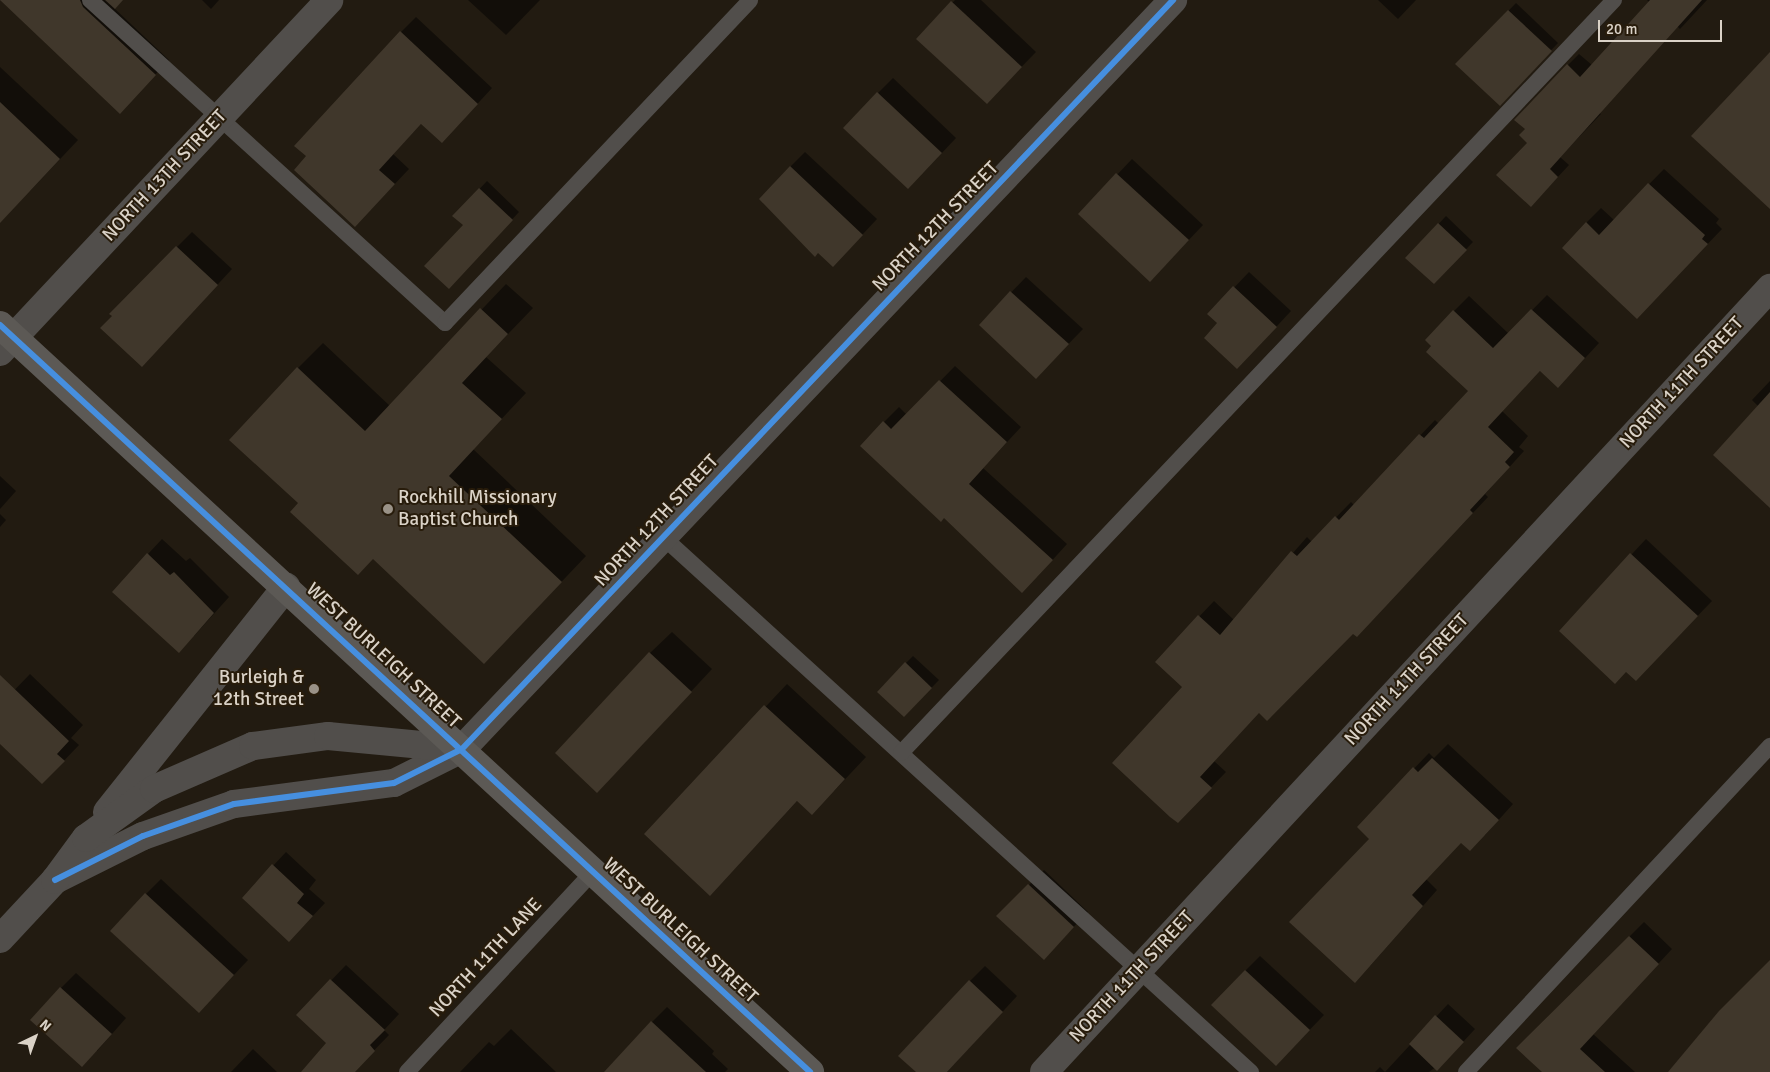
<!DOCTYPE html>
<style>
body{margin:0}
#map{position:relative;width:1770px;height:1072px;overflow:hidden;background:#221b11;font-family:Signika,sans-serif}
div>[style]{position:absolute}
.shadow>*{inset:0;background:#0007}
.building>*{inset:0;background:#40372b}
.lane>*{height:16px;margin:-8px;padding:0 8px;transform-origin:8px;border-radius:8px;background:#514e4b}
.street>*{height:28px;margin:-14px;padding:0 14px;transform-origin:14px;border-radius:14px;background:#514e4b}
.secondary>*{height:28px;margin:-14px;padding:0 14px;transform-origin:14px;border-radius:14px;background:#5c5955}
.cycleway>*{height:6px;margin:-3px;padding:0 3px;transform-origin:3px;border-radius:3px;background:#468fdf}
.dots>*{width:14px;height:14px;translate:-50% -50%;box-sizing:border-box;border:2px solid #281c0b;border-radius:50%}
span{translate:-50% -50%;white-space:nowrap;text-align:center;line-height:1.15;-webkit-text-stroke:4px #281c0b;paint-order:stroke}
.street-label{font-size:19px;color:#dad2c7}
.poi-label{font-size:19px;color:#dad2c7}
.left{translate:0 -50%;text-align:left}
.right{translate:-100% -50%;text-align:right}
.north{position:absolute;left:10px;top:1012px;width:50px;height:50px;-webkit-text-stroke:4px #281c0b;paint-order:stroke;rotate:42deg;font-size:14px;font-weight:700;line-height:20px;text-align:center;color:#dad2c7}
.north::after{content:'';display:block;margin:auto;width:18px;height:22px;background:#dad2c7;clip-path:polygon(50% 0,100% 100%,50% 72%,0 100%)}
.scale{position:absolute;left:1598px;top:20px;width:124px;height:22px;box-sizing:border-box;border:2px solid #dad2c7;border-top:0;padding-left:6px;font-size:15px;line-height:18px;white-space:nowrap;color:#dad2c7;-webkit-text-stroke:4px #281c0b;paint-order:stroke}
</style>
<div id="map">
<div class="shadow">
<div style="clip-path:polygon(21px 0,122px 0,114px 8px,169px 60px,134px 97px)"></div>
<div style="clip-path:polygon(202px 0,219px 0,211px 9px)"></div>
<div style="clip-path:polygon(468px 0,540px 0,506px 35px)"></div>
<div style="clip-path:polygon(955px 0,981px 0,1036px 52px,1001px 88px,918px 39px)"></div>
<div style="clip-path:polygon(1378px 0,1416px 0,1398px 19px)"></div>
<div style="clip-path:polygon(1647px 0,1707px 0,1680px 29px,1677px 26px,1598px 112px,1601px 114px,1560px 157px,1569px 165px,1542px 194px,1529px 143px,1568px 65px,1579px 54px,1592px 65px,1650px 3px)"></div>
<div style="clip-path:polygon(1516px 3px,1558px 43px,1500px 104px,1457px 64px)"></div>
<div style="clip-path:polygon(416px 17px,492px 88px,457px 126px,422px 123px,393px 154px,409px 169px,370px 210px,307px 156px,401px 32px)"></div>
<div style="clip-path:polygon(0 67px,78px 140px,30px 191px,0 199px)"></div>
<div style="clip-path:polygon(893px 78px,956px 138px,923px 173px,878px 93px)"></div>
<div style="clip-path:polygon(805px 152px,877px 219px,848px 250px,790px 167px)"></div>
<div style="clip-path:polygon(1132px 159px,1203px 225px,1165px 265px,1080px 214px)"></div>
<div style="clip-path:polygon(1664px 169px,1719px 219px,1716px 223px,1722px 229px,1652px 302px,1586px 223px,1601px 208px,1614px 220px)"></div>
<div style="clip-path:polygon(487px 181px,519px 212px,456px 280px,465px 225px,454px 216px)"></div>
<div style="clip-path:polygon(1446px 216px,1473px 242px,1441px 275px,1407px 258px)"></div>
<div style="clip-path:polygon(192px 232px,232px 269px,157px 350px,111px 313px)"></div>
<div style="clip-path:polygon(1249px 272px,1291px 311px,1252px 353px,1209px 314px)"></div>
<div style="clip-path:polygon(1026px 277px,1083px 329px,1051px 362px,980px 325px)"></div>
<div style="clip-path:polygon(506px 284px,533px 308px,486px 357px,526px 393px,473px 449px,586px 556px,509px 637px,374px 558px,299px 503px,298px 368px,323px 343px,390px 406px)"></div>
<div style="clip-path:polygon(1547px 295px,1599px 343px,1573px 371px,1541px 370px,1502px 411px,1528px 436px,1519px 447px,1524px 451px,1485px 494px,1488px 497px,1372px 620px,1353px 632px,1259px 712px,1214px 761px,1226px 772px,1193px 806px,1184px 687px,1157px 661px,1214px 601px,1234px 620px,1307px 537px,1312px 542px,1351px 502px,1354px 505px,1435px 420px,1439px 424px,1470px 391px,1454px 311px,1469px 296px,1509px 334px)"></div>
<div style="clip-path:polygon(955px 366px,1021px 427px,983px 468px,1067px 544px,1037px 577px,884px 422px,899px 407px,907px 415px)"></div>
<div style="clip-path:polygon(1770px 381px,1770px 503px,1758px 406px,1752px 400px)"></div>
<div style="clip-path:polygon(0 476px,16px 491px,0 509px)"></div>
<div style="clip-path:polygon(0 514px,6px 520px,0 527px)"></div>
<div style="clip-path:polygon(162px 539px,186px 561px,190px 558px,229px 597px,194px 636px,148px 554px)"></div>
<div style="clip-path:polygon(1646px 539px,1712px 601px,1651px 664px,1627px 671px,1560px 631px)"></div>
<div style="clip-path:polygon(672px 632px,712px 669px,619px 769px,650px 653px)"></div>
<div style="clip-path:polygon(913px 656px,939px 680px,904px 716px,906px 663px)"></div>
<div style="clip-path:polygon(30px 674px,83px 725px,71px 738px,79px 745px,57px 768px,0 743px,0 705px)"></div>
<div style="clip-path:polygon(787px 684px,866px 757px,834px 791px,798px 800px,731px 872px,646px 834px)"></div>
<div style="clip-path:polygon(1448px 744px,1513px 804px,1485px 835px,1461px 841px,1426px 879px,1437px 890px,1370px 966px,1371px 839px,1358px 827px,1429px 753px,1434px 758px)"></div>
<div style="clip-path:polygon(286px 852px,316px 880px,309px 889px,325px 903px,289px 941px,243px 898px)"></div>
<div style="clip-path:polygon(1044px 870px,1088px 912px,1058px 943px,998px 916px)"></div>
<div style="clip-path:polygon(161px 879px,248px 960px,214px 996px,146px 894px)"></div>
<div style="clip-path:polygon(1644px 922px,1672px 949px,1593px 1034px,1635px 1072px,1544px 1072px,1518px 1048px)"></div>
<div style="clip-path:polygon(1260px 956px,1324px 1015px,1291px 1049px,1245px 971px)"></div>
<div style="clip-path:polygon(346px 965px,399px 1014px,384px 1030px,389px 1035px,353px 1072px,302px 1072px,328px 1043px,298px 1015px)"></div>
<div style="clip-path:polygon(985px 966px,1017px 996px,947px 1072px,917px 1072px,970px 981px)"></div>
<div style="clip-path:polygon(76px 973px,126px 1018px,97px 1051px,61px 988px)"></div>
<div style="clip-path:polygon(1448px 1004px,1475px 1029px,1449px 1057px,1429px 1072px,1375px 1072px,1380px 1067px,1385px 1072px)"></div>
<div style="clip-path:polygon(667px 1007px,714px 1051px,712px 1054px,728px 1069px,725px 1072px,633px 1072px,652px 1022px)"></div>
<div style="clip-path:polygon(511px 1029px,556px 1072px,460px 1072px,489px 1042px,494px 1046px)"></div>
<div style="clip-path:polygon(253px 1049px,277px 1072px,231px 1072px)"></div>
</div>
<div class="building">
<div style="clip-path:polygon(0 0,80px 0,83px 7px,156px 75px,120px 114px)"></div>
<div style="clip-path:polygon(105px 0,123px 0,115px 9px)"></div>
<div style="clip-path:polygon(1650px 0,1702px 0,1550px 169px,1558px 177px,1531px 207px,1496px 175px,1527px 143px,1519px 135px,1525px 129px,1514px 120px,1567px 64px,1580px 77px)"></div>
<div style="clip-path:polygon(951px 1px,1022px 67px,987px 104px,916px 39px)"></div>
<div style="clip-path:polygon(1508px 10px,1552px 51px,1500px 106px,1455px 64px)"></div>
<div style="clip-path:polygon(400px 31px,478px 104px,442px 143px,421px 124px,379px 170px,395px 184px,355px 227px,294px 170px,306px 156px,294px 146px)"></div>
<div style="clip-path:polygon(1770px 52px,1770px 209px,1691px 136px)"></div>
<div style="clip-path:polygon(877px 92px,942px 153px,908px 189px,843px 128px)"></div>
<div style="clip-path:polygon(0 102px,60px 159px,0 223px)"></div>
<div style="clip-path:polygon(790px 166px,863px 235px,833px 267px,818px 253px,815px 257px,759px 199px)"></div>
<div style="clip-path:polygon(1116px 173px,1189px 240px,1150px 282px,1078px 214px)"></div>
<div style="clip-path:polygon(1648px 183px,1705px 235px,1702px 239px,1708px 244px,1637px 319px,1562px 248px,1586px 222px,1599px 235px)"></div>
<div style="clip-path:polygon(479px 188px,513px 220px,449px 289px,424px 266px,463px 225px,452px 216px)"></div>
<div style="clip-path:polygon(1438px 223px,1467px 250px,1434px 284px,1405px 258px)"></div>
<div style="clip-path:polygon(176px 246px,218px 285px,142px 367px,100px 328px,112px 316px,109px 314px)"></div>
<div style="clip-path:polygon(1233px 286px,1277px 327px,1237px 369px,1204px 338px,1217px 323px,1207px 314px)"></div>
<div style="clip-path:polygon(1010px 291px,1069px 344px,1036px 379px,979px 325px)"></div>
<div style="clip-path:polygon(480px 308px,508px 334px,462px 383px,502px 419px,449px 476px,562px 582px,484px 664px,373px 559px,358px 575px,290px 512px,298px 503px,229px 440px,297px 367px,365px 431px)"></div>
<div style="clip-path:polygon(1531px 309px,1585px 358px,1558px 388px,1540px 371px,1488px 427px,1514px 452px,1505px 462px,1510px 467px,1470px 510px,1473px 513px,1357px 637px,1353px 634px,1267px 721px,1259px 713px,1200px 777px,1212px 788px,1178px 823px,1170px 817px,1112px 763px,1182px 687px,1155px 662px,1198px 615px,1220px 635px,1291px 551px,1297px 556px,1335px 516px,1339px 520px,1419px 434px,1424px 438px,1468px 391px,1426px 352px,1431px 346px,1425px 340px,1453px 310px,1493px 348px)"></div>
<div style="clip-path:polygon(939px 380px,1007px 442px,969px 484px,1053px 560px,1022px 593px,944px 518px,941px 522px,860px 446px,883px 421px,891px 429px)"></div>
<div style="clip-path:polygon(1770px 392px,1770px 508px,1713px 455px)"></div>
<div style="clip-path:polygon(147px 553px,170px 575px,174px 572px,214px 613px,179px 653px,112px 592px)"></div>
<div style="clip-path:polygon(1630px 553px,1698px 616px,1636px 681px,1626px 672px,1615px 684px,1559px 631px)"></div>
<div style="clip-path:polygon(649px 652px,692px 692px,597px 793px,555px 753px)"></div>
<div style="clip-path:polygon(905px 662px,932px 688px,904px 717px,877px 692px)"></div>
<div style="clip-path:polygon(0 675px,69px 741px,57px 754px,65px 761px,42px 784px,0 744px)"></div>
<div style="clip-path:polygon(764px 705px,845px 779px,812px 815px,797px 801px,710px 896px,644px 834px)"></div>
<div style="clip-path:polygon(1432px 758px,1499px 820px,1470px 851px,1461px 843px,1412px 895px,1423px 906px,1355px 983px,1289px 922px,1369px 839px,1357px 827px,1413px 767px,1418px 772px)"></div>
<div style="clip-path:polygon(272px 864px,304px 894px,297px 903px,313px 916px,289px 942px,242px 898px)"></div>
<div style="clip-path:polygon(1028px 884px,1074px 927px,1044px 960px,996px 916px)"></div>
<div style="clip-path:polygon(145px 893px,234px 975px,199px 1013px,110px 931px)"></div>
<div style="clip-path:polygon(1629px 936px,1659px 964px,1580px 1049px,1605px 1072px,1542px 1072px,1516px 1048px)"></div>
<div style="clip-path:polygon(1770px 960px,1770px 1072px,1668px 1072px,1719px 1011px)"></div>
<div style="clip-path:polygon(1245px 970px,1310px 1030px,1276px 1066px,1211px 1005px)"></div>
<div style="clip-path:polygon(330px 979px,385px 1030px,370px 1045px,375px 1051px,355px 1072px,301px 1072px,326px 1043px,296px 1015px)"></div>
<div style="clip-path:polygon(969px 980px,1003px 1012px,947px 1072px,916px 1072px,898px 1056px)"></div>
<div style="clip-path:polygon(60px 987px,112px 1034px,82px 1067px,30px 1020px)"></div>
<div style="clip-path:polygon(1435px 1015px,1464px 1042px,1437px 1071px,1409px 1044px)"></div>
<div style="clip-path:polygon(651px 1021px,706px 1072px,604px 1072px)"></div>
</div>
<div class="lane">
<div style="left:90px;top:0;width:480px;rotate:42.3deg"></div>
<div style="left:445px;top:323px;width:444px;rotate:-46.6deg"></div>
<div style="left:663px;top:537px;width:795px;rotate:42.3deg"></div>
<div style="left:901px;top:753px;width:1037px;rotate:-46.56deg"></div>
<div style="left:407px;top:1072px;width:275px;rotate:-47.1deg"></div>
<div style="left:1466px;top:1072px;width:446px;rotate:-47deg"></div>
</div>
<div class="street">
<div style="left:0;top:352px;width:482px;rotate:-46.9deg"></div>
<div style="left:107px;top:812px;width:288px;rotate:-51.5deg"></div>
<div style="left:55px;top:880px;width:98px;rotate:-26.6deg"></div>
<div style="left:143px;top:836px;width:96px;rotate:-19.4deg"></div>
<div style="left:234px;top:804px;width:161px;rotate:-7.5deg"></div>
<div style="left:394px;top:783px;width:76px;rotate:-26.6deg"></div>
<div style="left:462px;top:749px;width:1033px;rotate:-46.49deg"></div>
<div style="left:0;top:939px;width:81px;rotate:-47deg"></div>
<div style="left:55px;top:880px;width:52px;rotate:-53.6deg"></div>
<div style="left:86px;top:838px;width:84px;rotate:-35.8deg"></div>
<div style="left:154px;top:789px;width:108px;rotate:-23.5deg"></div>
<div style="left:253px;top:746px;width:76px;rotate:-7.6deg"></div>
<div style="left:328px;top:736px;width:135px;rotate:5.5deg"></div>
<div style="left:1044px;top:1072px;width:1069px;rotate:-47.2deg"></div>
</div>
<div class="secondary">
<div style="left:0;top:325px;width:1102px;rotate:42.68deg"></div>
</div>
<div class="cycleway">
<div style="left:0;top:325px;width:1102px;rotate:42.68deg"></div>
<div style="left:55px;top:880px;width:98px;rotate:-26.6deg"></div>
<div style="left:143px;top:836px;width:96px;rotate:-19.4deg"></div>
<div style="left:234px;top:804px;width:161px;rotate:-7.5deg"></div>
<div style="left:394px;top:783px;width:76px;rotate:-26.6deg"></div>
<div style="left:462px;top:749px;width:1033px;rotate:-46.49deg"></div>
</div>
<div class="dots">
<div style="left:388px;top:509px;background:#9a9287"></div>
<div style="left:314px;top:689px;background:#9a9287"></div>
</div>
<div class="street-label">
<span style="left:165px;top:176px;rotate:-47deg">NORTH 13TH STREET</span>
<span style="left:936px;top:227px;rotate:-46deg">NORTH 12TH STREET</span>
<span style="left:1682px;top:383px;rotate:-47deg">NORTH 11TH STREET</span>
<span style="left:657px;top:521px;rotate:-47deg">NORTH 12TH STREET</span>
<span style="left:383px;top:656px;rotate:43deg">WEST BURLEIGH STREET</span>
<span style="left:1407px;top:680px;rotate:-47deg">NORTH 11TH STREET</span>
<span style="left:680px;top:931px;rotate:43deg">WEST BURLEIGH STREET</span>
<span style="left:486px;top:958px;rotate:-47deg">NORTH 11TH LANE</span>
<span style="left:1132px;top:977px;rotate:-47deg">NORTH 11TH STREET</span>
</div>
<div class="poi-label">
<span class="left" style="left:398px;top:509px">Rockhill Missionary<br>Baptist Church</span>
<span class="right" style="left:304px;top:689px">Burleigh &amp;<br>12th Street</span>
</div>
<div class="north">N</div>
<div class="scale">20 m</div>
</div>
